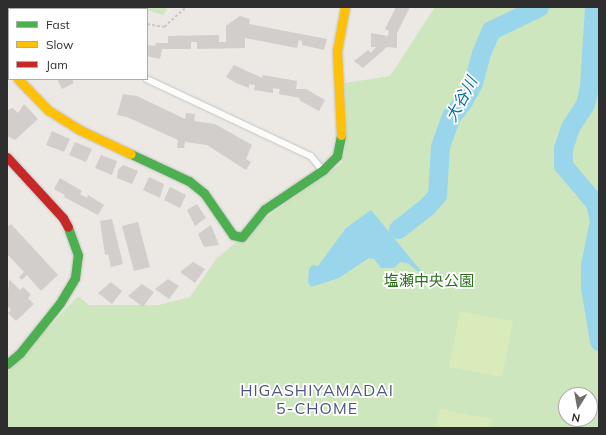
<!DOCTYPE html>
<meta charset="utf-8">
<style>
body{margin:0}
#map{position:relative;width:606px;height:435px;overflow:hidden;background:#ece8e4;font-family:Mulish,"Noto Sans JP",sans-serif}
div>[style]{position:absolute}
.green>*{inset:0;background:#cee6be}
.pitch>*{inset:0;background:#d9eabb}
.water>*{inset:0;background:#99d6ec}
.river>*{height:19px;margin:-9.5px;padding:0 9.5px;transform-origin:9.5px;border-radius:9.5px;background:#99d6ec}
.building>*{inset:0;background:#d1cecb}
.path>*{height:2px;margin-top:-1px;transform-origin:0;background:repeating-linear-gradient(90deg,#c9c9c8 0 3px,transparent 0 5px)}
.roads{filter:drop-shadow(0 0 1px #c5c4c5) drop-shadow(0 0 1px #c5c4c5)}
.lane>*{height:5.5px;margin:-2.75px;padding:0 2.75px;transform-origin:2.75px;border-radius:2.75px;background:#fcfcfb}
.street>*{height:11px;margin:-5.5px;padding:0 5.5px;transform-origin:5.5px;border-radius:5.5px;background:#fcfcfb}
.fast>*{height:9px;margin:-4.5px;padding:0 4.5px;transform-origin:4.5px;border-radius:4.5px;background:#4caf50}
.slow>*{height:9px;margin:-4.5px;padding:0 4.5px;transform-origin:4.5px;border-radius:4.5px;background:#ffc107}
.jam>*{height:9px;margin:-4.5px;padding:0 4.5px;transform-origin:4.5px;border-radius:4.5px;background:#c62828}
span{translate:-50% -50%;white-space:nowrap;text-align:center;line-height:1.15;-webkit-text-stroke:3.5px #fff;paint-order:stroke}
.park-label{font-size:15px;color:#2c6e1b}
.water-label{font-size:16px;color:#0d6fa3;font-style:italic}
.neighbourhood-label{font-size:16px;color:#4d5680;letter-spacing:1px}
.frame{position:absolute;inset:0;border:8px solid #2e2e2e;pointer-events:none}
.legend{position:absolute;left:8px;top:8px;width:140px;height:72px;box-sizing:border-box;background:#fff;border:1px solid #ababab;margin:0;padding:5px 7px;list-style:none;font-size:12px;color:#2e2e2e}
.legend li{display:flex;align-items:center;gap:8px;height:20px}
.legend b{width:20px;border:1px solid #ababab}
.north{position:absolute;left:558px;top:387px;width:40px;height:40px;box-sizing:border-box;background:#fff;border:1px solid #ababab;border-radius:50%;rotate:191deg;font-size:11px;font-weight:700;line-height:16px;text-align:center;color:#2e2e2e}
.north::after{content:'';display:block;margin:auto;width:14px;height:18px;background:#706f6e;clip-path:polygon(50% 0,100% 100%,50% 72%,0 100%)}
</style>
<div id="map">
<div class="green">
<div style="clip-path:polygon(138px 7px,168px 7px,163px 15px)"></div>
<div style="clip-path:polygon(evenodd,435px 7px,599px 7px,599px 428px,7px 428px,7px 372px,78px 296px,89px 305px,159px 305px,190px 297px,217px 258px,272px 213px,342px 163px,346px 146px,345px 83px,390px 76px,435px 7px,566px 395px,590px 395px,590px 419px,566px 419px,566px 395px)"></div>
</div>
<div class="pitch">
<div style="clip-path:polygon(460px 311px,513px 321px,502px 377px,449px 367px)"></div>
<div style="clip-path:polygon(440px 409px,492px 419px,491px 428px,436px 428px)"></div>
</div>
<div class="water">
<div style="clip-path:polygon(371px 210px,422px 272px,420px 273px,407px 263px,400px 262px,394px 268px,381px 268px,374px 259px,369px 258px,339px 278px,311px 287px,308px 282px,309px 269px,312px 265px,318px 266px,346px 228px)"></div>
</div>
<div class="river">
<div style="left:594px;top:7px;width:80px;rotate:93.6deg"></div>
<div style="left:589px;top:87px;width:17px;rotate:103deg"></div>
<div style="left:585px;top:104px;width:27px;rotate:123deg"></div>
<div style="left:570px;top:127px;width:22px;rotate:108deg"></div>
<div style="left:563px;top:148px;width:17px;rotate:90deg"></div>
<div style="left:563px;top:165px;width:50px;rotate:49.9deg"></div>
<div style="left:595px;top:203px;width:18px;rotate:77deg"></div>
<div style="left:599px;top:221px;width:45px;rotate:101.6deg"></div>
<div style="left:590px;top:265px;width:22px;rotate:90deg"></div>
<div style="left:590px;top:287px;width:55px;rotate:80.5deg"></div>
<div style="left:398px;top:229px;width:36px;rotate:-38deg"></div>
<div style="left:426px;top:207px;width:16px;rotate:-47deg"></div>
<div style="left:437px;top:195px;width:49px;rotate:-86.5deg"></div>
<div style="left:440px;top:146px;width:32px;rotate:-70deg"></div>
<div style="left:451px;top:116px;width:19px;rotate:-51deg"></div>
<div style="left:463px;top:101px;width:21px;rotate:-61deg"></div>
<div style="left:473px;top:83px;width:31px;rotate:-75deg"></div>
<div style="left:481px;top:53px;width:25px;rotate:-67deg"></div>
<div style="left:491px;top:30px;width:53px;rotate:-25.6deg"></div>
</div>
<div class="building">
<div style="clip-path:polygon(7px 7px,14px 9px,9px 9px,9px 21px)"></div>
<div style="clip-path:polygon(68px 7px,84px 7px,86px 9px,69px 9px)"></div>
<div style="clip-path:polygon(396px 7px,410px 7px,397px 33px,397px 48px,387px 47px,363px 68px,354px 61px,368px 50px,371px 53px,376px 47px,371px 47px,371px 33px,388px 36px,389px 31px,385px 29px)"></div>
<div style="clip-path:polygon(240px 16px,250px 19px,249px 24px,327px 39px,324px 50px,302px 45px,302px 41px,299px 40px,297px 48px,245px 38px,245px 48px,197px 49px,197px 42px,191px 42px,191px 49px,162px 49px,160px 59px,147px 56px,147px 45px,155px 46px,156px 43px,168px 43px,168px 36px,219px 35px,219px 42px,226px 42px,226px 26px)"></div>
<div style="clip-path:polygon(234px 65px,262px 78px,263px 75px,297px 81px,296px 89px,306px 89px,325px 100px,319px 111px,299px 100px,300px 98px,279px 94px,280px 89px,273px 88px,273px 93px,254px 90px,255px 85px,249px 84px,249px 88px,236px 83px,226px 77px)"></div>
<div style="clip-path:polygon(57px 79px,72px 79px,74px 83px,62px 89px)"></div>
<div style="clip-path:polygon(123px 94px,137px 96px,185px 119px,186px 113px,195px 114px,194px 121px,215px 124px,252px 145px,246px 159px,251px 162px,246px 170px,207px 145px,185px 142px,184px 148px,177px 148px,178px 140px,127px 117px,117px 115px)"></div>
<div style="clip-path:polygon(24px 104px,38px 119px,15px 140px,7px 136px,7px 110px,13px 108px,18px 113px)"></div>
<div style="clip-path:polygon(52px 131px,70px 139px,64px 152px,46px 145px)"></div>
<div style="clip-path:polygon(75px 142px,92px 149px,86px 162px,69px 155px)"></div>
<div style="clip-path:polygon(101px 155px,117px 161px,112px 175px,95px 168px)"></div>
<div style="clip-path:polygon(123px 165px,138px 171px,132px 184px,117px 178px,118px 170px)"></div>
<div style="clip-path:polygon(149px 177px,164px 184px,160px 198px,143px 190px)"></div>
<div style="clip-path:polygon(60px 178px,82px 191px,80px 194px,87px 198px,88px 195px,104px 205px,98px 215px,64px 197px,65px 195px,54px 189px)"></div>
<div style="clip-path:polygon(170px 187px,186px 195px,180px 208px,164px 200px)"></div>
<div style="clip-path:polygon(197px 204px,206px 218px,195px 226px,187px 210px)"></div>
<div style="clip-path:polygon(112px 219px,123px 264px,111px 267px,108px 254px,105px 255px,100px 221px)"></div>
<div style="clip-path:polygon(138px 222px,150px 267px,134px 271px,122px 226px)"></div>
<div style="clip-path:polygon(11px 224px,58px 275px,41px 291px,27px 275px,22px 280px,19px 277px,24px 272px,7px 254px,7px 227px)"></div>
<div style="clip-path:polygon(211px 225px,219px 245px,204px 247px,198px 234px)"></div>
<div style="clip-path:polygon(193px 262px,205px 269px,195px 283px,180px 272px)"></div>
<div style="clip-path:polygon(9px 279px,20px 290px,23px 287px,31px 295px,28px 298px,34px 304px,16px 321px,8px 313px,11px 310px,7px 305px)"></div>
<div style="clip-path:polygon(168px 279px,179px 286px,169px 299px,155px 289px)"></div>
<div style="clip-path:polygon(111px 282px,122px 291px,112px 304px,98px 293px)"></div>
<div style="clip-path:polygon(142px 284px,154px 292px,143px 307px,128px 296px)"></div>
</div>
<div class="path">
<div style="left:100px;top:7px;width:3px;rotate:45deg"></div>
<div style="left:147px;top:24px;width:17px;rotate:10deg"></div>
<div style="left:164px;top:27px;width:30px;rotate:-42deg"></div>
</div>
<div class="roads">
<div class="lane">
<div style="left:147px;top:79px;width:181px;rotate:25.2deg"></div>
<div style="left:311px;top:156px;width:17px;rotate:50deg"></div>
</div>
<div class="street">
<div style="left:7px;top:67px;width:4px;rotate:56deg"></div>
</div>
<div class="fast">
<div style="left:131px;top:154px;width:64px;rotate:25deg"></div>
<div style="left:189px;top:181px;width:19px;rotate:39deg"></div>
<div style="left:204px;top:193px;width:51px;rotate:55.4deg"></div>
<div style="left:233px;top:235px;width:9px;rotate:13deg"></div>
<div style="left:242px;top:237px;width:36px;rotate:-51deg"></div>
<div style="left:265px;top:209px;width:70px;rotate:-33.9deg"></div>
<div style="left:323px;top:170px;width:20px;rotate:-45deg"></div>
<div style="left:337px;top:156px;width:21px;rotate:-79deg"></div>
<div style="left:7px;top:364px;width:17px;rotate:-40deg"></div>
<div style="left:20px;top:353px;width:64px;rotate:-51.3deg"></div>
<div style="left:60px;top:303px;width:29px;rotate:-59deg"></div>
<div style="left:75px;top:278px;width:23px;rotate:-83deg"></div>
<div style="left:78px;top:255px;width:30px;rotate:-110deg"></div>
</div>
<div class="slow">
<div style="left:18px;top:79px;width:43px;rotate:45.9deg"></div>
<div style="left:48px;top:110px;width:38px;rotate:32deg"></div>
<div style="left:80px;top:130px;width:56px;rotate:25.2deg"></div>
<div style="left:341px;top:135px;width:84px;rotate:-92.7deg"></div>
<div style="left:337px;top:51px;width:45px;rotate:-79.7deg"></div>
</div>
<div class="jam">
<div style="left:7px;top:157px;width:83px;rotate:47.4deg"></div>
<div style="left:63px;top:218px;width:10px;rotate:61deg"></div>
</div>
</div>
<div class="park-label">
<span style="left:429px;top:281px">塩瀬中央公園</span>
</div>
<div class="water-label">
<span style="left:461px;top:99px;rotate:-62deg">大谷川</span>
</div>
<div class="neighbourhood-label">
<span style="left:317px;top:399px">HIGASHIYAMADAI<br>5-CHOME</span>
</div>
<div class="frame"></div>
<ul class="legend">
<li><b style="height:5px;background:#4caf50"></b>Fast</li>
<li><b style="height:5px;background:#ffc107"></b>Slow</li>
<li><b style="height:5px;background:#c62828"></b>Jam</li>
</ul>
<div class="north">N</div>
</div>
